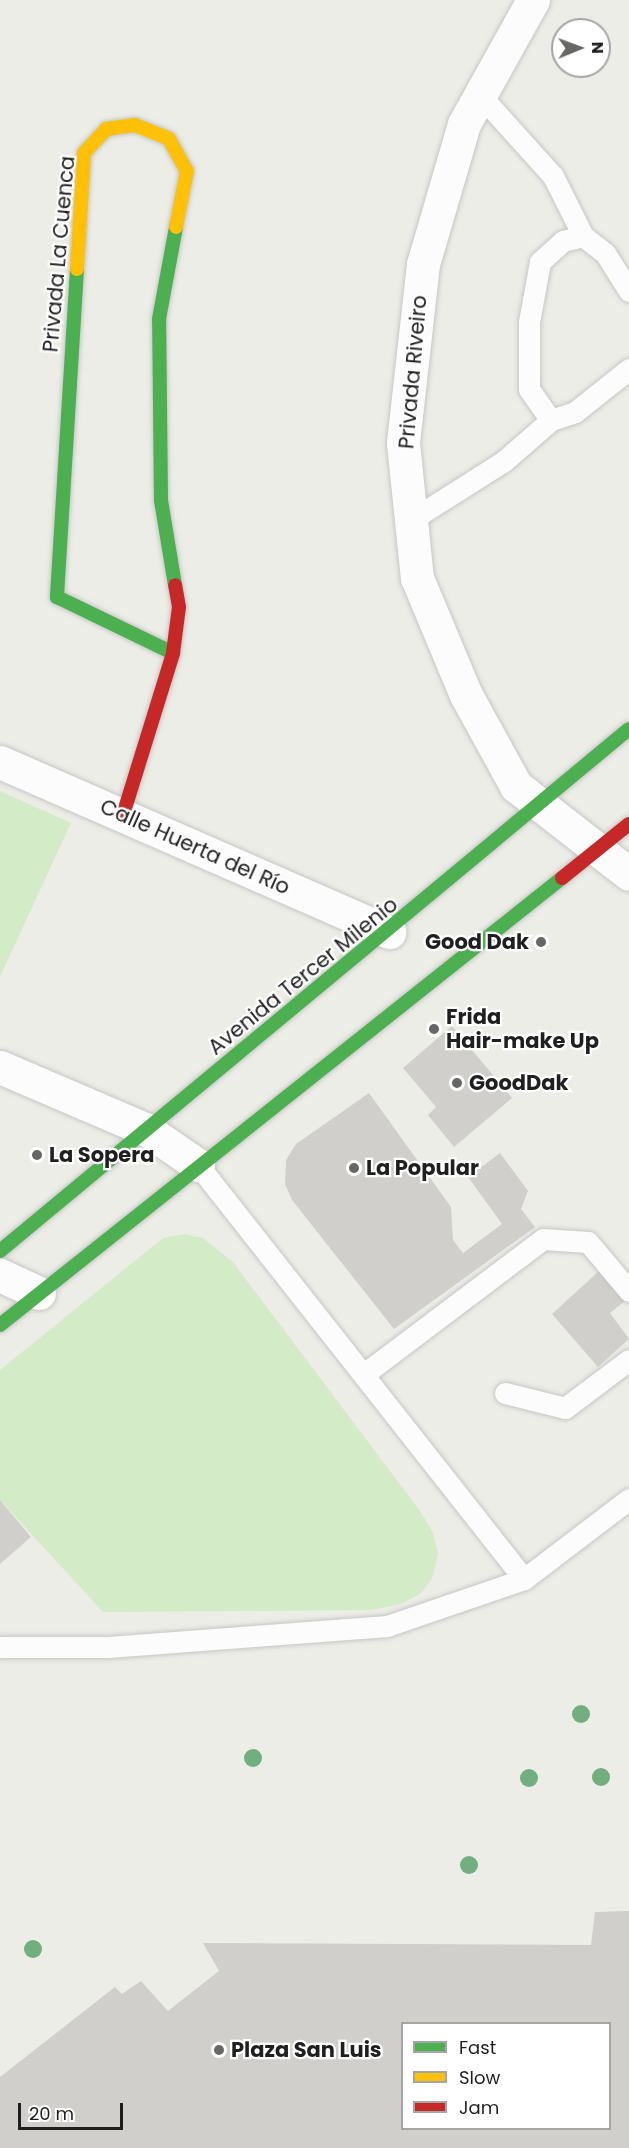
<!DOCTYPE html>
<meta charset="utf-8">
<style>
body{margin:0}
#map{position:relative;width:629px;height:2148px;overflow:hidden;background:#edede8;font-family:Poppins,sans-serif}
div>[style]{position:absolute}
.grass>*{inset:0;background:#d4ebc7}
.building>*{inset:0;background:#d0cfcb}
.roads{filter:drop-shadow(0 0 2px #c6c6c4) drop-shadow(0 0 2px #c6c6c4)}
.lane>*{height:21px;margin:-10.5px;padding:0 10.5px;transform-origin:10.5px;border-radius:10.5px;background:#fcfcfc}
.street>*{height:33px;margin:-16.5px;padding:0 16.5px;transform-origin:16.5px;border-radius:16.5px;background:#fcfcfc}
.fast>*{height:14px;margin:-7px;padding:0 7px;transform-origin:7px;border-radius:7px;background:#4caf50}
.slow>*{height:14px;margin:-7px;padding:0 7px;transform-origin:7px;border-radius:7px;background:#ffc107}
.jam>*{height:14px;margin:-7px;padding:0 7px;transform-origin:7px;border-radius:7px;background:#c62828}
.trees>*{width:18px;height:18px;margin:-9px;border-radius:50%;background:#71b07e}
.dots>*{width:16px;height:16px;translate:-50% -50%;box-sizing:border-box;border:3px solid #fff;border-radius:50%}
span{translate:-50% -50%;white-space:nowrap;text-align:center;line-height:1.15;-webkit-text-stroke:4.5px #fff;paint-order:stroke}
.street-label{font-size:21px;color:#1f1f1f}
.poi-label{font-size:21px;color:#1f1f1f;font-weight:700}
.right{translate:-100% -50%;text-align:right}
.left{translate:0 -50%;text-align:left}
.legend{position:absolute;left:401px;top:2022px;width:210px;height:108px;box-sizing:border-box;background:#fff;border:2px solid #a5a5a5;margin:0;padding:8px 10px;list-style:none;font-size:18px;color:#1f1f1f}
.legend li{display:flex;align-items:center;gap:12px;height:30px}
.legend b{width:30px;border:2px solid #a5a5a5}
.north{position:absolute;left:551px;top:18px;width:60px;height:60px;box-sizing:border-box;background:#fff;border:2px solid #a5a5a5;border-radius:50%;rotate:89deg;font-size:16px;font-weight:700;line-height:24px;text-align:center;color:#1f1f1f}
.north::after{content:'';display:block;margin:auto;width:21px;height:27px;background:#676765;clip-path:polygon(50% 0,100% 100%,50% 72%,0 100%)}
.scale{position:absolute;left:18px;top:2103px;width:105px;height:27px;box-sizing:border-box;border:3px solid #1f1f1f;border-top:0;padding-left:8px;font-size:18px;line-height:21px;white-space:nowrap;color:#1f1f1f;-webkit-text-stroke:4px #fff;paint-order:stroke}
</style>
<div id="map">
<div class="grass">
<div style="clip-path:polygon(0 791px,71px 823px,0 977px)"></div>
<div style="clip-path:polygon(185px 1234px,203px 1238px,233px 1262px,420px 1511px,433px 1533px,438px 1554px,432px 1579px,420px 1594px,401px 1604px,372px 1610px,103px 1612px,0 1500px,0 1370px,163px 1238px)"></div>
</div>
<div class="building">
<div style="clip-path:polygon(452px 1026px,512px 1098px,454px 1147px,428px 1115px,436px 1107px,403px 1068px)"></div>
<div style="clip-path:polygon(369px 1093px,451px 1207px,453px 1240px,463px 1253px,502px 1224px,468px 1177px,500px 1153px,528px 1191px,521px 1209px,535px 1227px,394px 1329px,292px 1200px,285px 1184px,286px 1160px,296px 1144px)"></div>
<div style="clip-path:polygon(599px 1271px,625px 1301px,610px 1313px,629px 1339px,598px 1367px,552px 1314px)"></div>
<div style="clip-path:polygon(0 1500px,31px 1537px,0 1564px)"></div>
<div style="clip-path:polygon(evenodd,629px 1911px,629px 2148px,0 2148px,0 2077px,115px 1987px,122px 1994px,141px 1981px,168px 2011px,219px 1971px,203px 1943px,591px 1945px,595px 1912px,629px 1911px,402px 2024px,610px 2024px,610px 2128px,402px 2128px,402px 2024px)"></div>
</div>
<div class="roads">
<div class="lane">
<div style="left:480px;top:95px;width:109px;rotate:48deg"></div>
<div style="left:553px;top:176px;width:67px;rotate:63.4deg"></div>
<div style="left:583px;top:236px;width:28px;rotate:38deg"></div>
<div style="left:605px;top:253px;width:45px;rotate:57.7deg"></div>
<div style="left:583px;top:236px;width:21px;rotate:166deg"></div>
<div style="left:563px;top:241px;width:31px;rotate:138deg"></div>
<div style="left:540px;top:262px;width:61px;rotate:100.4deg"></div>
<div style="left:529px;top:322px;width:67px;rotate:90deg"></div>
<div style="left:529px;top:389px;width:38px;rotate:55deg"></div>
<div style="left:551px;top:420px;width:25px;rotate:-18deg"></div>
<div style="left:575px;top:412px;width:69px;rotate:-38.5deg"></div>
<div style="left:411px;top:520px;width:110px;rotate:-32.4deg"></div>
<div style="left:504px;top:461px;width:62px;rotate:-41.1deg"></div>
<div style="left:198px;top:1165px;width:527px;rotate:51.78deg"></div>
<div style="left:364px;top:1374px;width:224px;rotate:-37deg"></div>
<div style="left:543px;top:1239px;width:45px;rotate:3.8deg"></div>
<div style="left:588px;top:1242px;width:64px;rotate:50.1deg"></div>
<div style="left:505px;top:1393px;width:62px;rotate:14deg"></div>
<div style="left:565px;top:1408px;width:80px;rotate:-36.9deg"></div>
<div style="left:0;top:1647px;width:108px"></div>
<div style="left:108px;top:1647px;width:280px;rotate:-4.3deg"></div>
<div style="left:387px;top:1626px;width:145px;rotate:-18.9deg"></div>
<div style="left:524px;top:1579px;width:132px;rotate:-37.3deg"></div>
</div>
<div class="street">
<div style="left:533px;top:0;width:142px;rotate:119.1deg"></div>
<div style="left:464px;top:124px;width:146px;rotate:106.3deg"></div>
<div style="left:423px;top:264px;width:180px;rotate:96.4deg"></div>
<div style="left:403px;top:443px;width:136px;rotate:84.1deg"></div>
<div style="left:417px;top:578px;width:127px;rotate:67.3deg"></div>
<div style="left:466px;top:695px;width:104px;rotate:61.2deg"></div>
<div style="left:516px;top:786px;width:143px;rotate:37.9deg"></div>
<div style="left:0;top:762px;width:425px;rotate:23.6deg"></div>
<div style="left:0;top:1067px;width:160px;rotate:23.2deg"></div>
<div style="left:147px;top:1130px;width:62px;rotate:34.5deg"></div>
<div style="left:0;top:1275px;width:43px;rotate:24.8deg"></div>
</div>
<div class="fast">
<div style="left:77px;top:269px;width:329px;rotate:93.5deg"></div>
<div style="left:57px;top:597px;width:129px;rotate:25.8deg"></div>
<div style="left:175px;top:585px;width:86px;rotate:-99.4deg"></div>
<div style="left:161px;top:500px;width:181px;rotate:-90.6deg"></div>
<div style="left:159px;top:319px;width:94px;rotate:-79.5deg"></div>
<div style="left:0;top:1251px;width:817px;rotate:-39.69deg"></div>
<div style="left:0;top:1325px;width:718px;rotate:-38.5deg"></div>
</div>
<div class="slow">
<div style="left:77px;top:269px;width:116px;rotate:-86.5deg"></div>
<div style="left:84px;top:153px;width:33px;rotate:-47deg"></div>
<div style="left:106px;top:129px;width:29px;rotate:-8deg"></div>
<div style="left:135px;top:125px;width:37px;rotate:22deg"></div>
<div style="left:169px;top:139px;width:37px;rotate:61deg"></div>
<div style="left:187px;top:171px;width:57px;rotate:101.1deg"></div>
</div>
<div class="jam">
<div style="left:123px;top:815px;width:170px;rotate:-72.8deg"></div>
<div style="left:173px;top:653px;width:46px;rotate:-82.6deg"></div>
<div style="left:179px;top:607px;width:22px;rotate:-100deg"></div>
<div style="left:562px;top:878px;width:86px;rotate:-38.9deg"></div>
</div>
</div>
<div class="trees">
<div style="left:581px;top:1714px"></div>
<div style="left:253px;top:1758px"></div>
<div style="left:601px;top:1777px"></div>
<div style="left:529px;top:1778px"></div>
<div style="left:469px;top:1865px"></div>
<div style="left:33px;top:1949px"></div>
</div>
<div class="dots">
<div style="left:541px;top:942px;background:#676765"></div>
<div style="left:434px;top:1029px;background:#676765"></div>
<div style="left:457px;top:1083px;background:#676765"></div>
<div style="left:37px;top:1155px;background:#676765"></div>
<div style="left:354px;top:1168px;background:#676765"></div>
<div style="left:219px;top:2050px;background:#676765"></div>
</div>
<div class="street-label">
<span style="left:59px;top:254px;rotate:-85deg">Privada La Cuenca</span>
<span style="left:413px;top:372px;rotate:-85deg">Privada Riveiro</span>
<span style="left:195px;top:847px;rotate:24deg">Calle Huerta del Río</span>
<span style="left:303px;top:976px;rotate:-39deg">Avenida Tercer Milenio</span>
</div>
<div class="poi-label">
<span class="right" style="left:529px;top:942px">Good Dak</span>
<span class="left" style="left:446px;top:1029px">Frida<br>Hair-make Up</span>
<span class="left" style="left:469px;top:1083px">GoodDak</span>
<span class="left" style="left:49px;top:1155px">La Sopera</span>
<span class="left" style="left:366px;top:1168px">La Popular</span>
<span class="left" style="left:231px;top:2050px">Plaza San Luis</span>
</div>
<ul class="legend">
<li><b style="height:8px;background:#4caf50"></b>Fast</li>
<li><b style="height:8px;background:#ffc107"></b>Slow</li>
<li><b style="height:8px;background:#c62828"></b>Jam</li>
</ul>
<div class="north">N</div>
<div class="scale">20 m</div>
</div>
